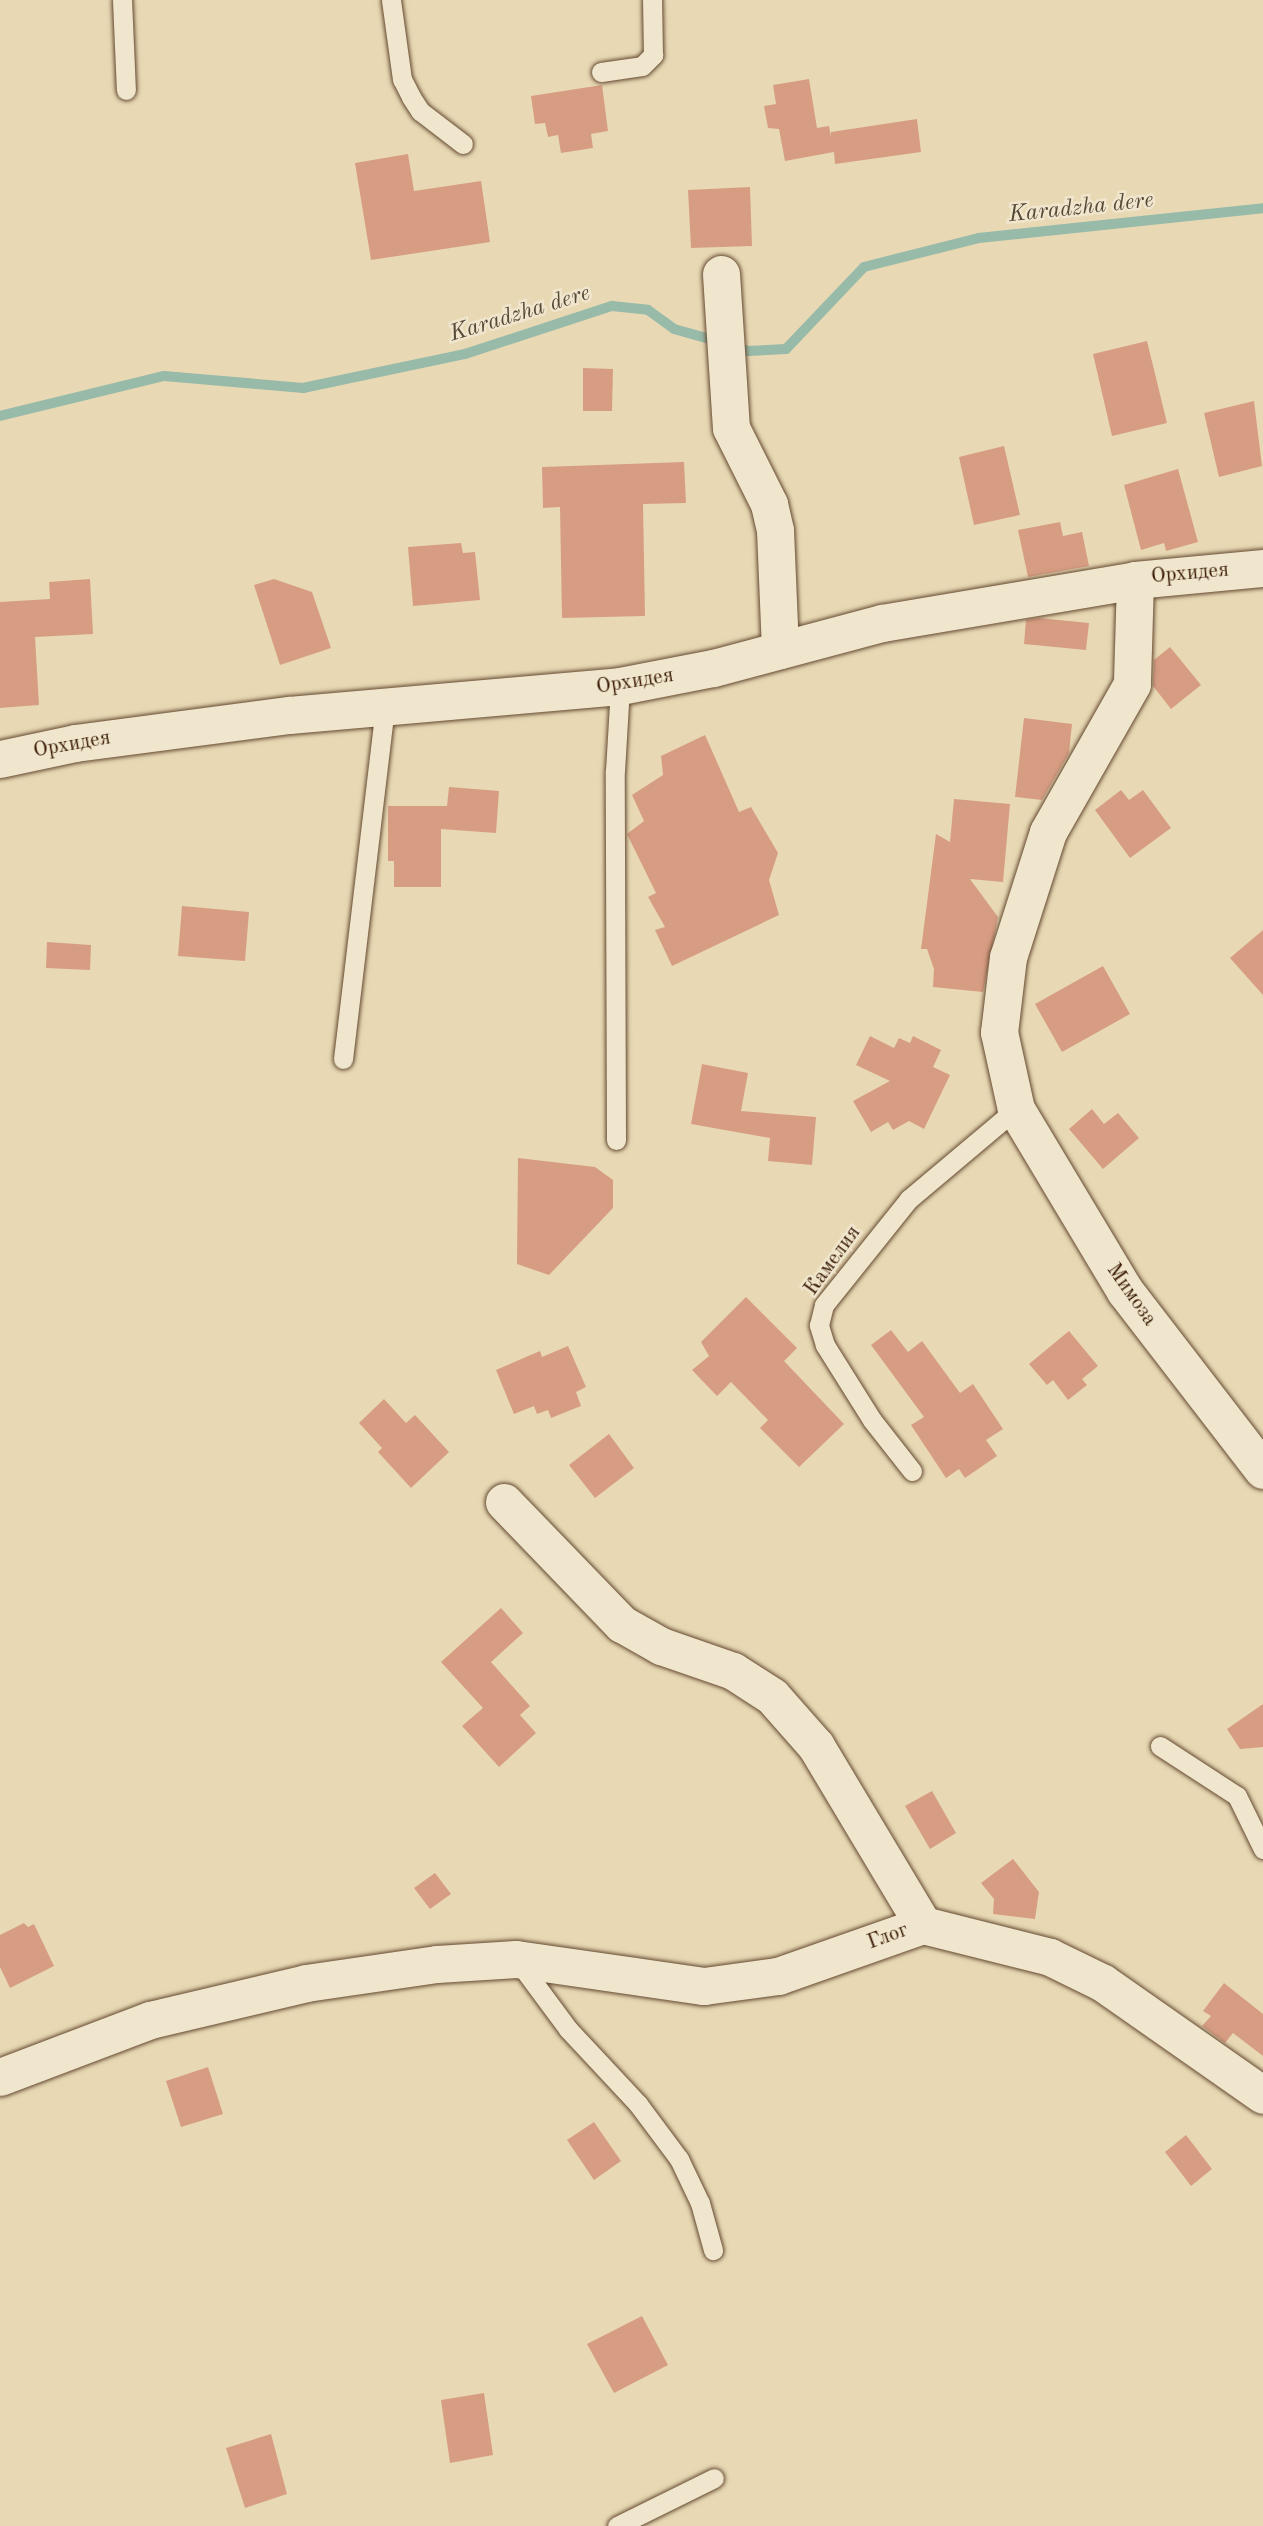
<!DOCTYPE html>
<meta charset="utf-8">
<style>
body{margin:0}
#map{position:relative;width:1263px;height:2526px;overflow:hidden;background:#e8d9b4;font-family:"Old Standard TT",serif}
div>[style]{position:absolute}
.stream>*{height:10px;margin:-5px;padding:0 5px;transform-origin:5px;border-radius:5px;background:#98baa9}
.building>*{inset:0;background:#d79d83}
.roads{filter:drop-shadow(0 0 2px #654931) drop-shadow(0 0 2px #654931)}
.lane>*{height:19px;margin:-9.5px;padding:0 9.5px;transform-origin:9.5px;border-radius:9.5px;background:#f0e6ce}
.street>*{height:37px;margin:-18.5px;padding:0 18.5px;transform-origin:18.5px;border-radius:18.5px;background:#f0e6ce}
span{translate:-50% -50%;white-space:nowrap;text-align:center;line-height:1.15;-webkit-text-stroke:5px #f0e6ce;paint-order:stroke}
.street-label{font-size:21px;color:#391905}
.water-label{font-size:23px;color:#564936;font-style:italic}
</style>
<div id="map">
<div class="stream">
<div style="left:735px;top:347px;width:14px;rotate:17deg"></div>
<div style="left:748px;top:351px;width:38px;rotate:-3deg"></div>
<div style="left:786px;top:349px;width:113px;rotate:-46.4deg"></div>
<div style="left:864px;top:267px;width:119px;rotate:-14.2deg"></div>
<div style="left:979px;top:238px;width:286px;rotate:-6deg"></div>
<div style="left:0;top:416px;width:169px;rotate:-13.7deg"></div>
<div style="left:164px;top:376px;width:140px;rotate:4.9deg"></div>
<div style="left:303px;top:388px;width:166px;rotate:-11.9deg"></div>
<div style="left:465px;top:354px;width:155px;rotate:-18.1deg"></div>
<div style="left:612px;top:306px;width:36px;rotate:6deg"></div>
<div style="left:648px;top:310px;width:32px;rotate:36deg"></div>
<div style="left:674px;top:329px;width:45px;rotate:15.6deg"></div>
</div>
<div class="building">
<div style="clip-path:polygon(809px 79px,817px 128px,829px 126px,831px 137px,831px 132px,917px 119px,921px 152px,835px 164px,834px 152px,785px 161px,779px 129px,768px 128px,764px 106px,776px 104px,773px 85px)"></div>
<div style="clip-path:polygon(602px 85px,608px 131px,591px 134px,593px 148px,561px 153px,558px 135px,548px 137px,545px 123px,535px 124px,531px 96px)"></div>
<div style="clip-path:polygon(408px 154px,414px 191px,481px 181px,490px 242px,371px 260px,355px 163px)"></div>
<div style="clip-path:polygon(750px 187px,752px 246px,691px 248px,688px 190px)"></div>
<div style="clip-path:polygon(1147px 341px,1167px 423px,1112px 436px,1093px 354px)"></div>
<div style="clip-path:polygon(583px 368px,613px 369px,612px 411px,583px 411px)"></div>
<div style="clip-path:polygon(1254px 401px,1262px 466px,1219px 477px,1204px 413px)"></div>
<div style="clip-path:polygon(1004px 446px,1020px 515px,974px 525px,959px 457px)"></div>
<div style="clip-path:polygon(684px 462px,686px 503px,643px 504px,645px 616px,562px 618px,560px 507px,543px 508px,542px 467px)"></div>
<div style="clip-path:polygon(1178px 469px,1198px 542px,1166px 551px,1164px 543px,1141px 550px,1124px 485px)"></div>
<div style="clip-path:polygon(1060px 522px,1063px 536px,1082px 532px,1089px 566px,1028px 577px,1018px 530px)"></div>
<div style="clip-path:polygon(461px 543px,463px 553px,475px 552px,480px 600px,413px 606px,408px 547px)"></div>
<div style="clip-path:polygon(90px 579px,93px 634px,35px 637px,39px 705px,0 708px,0 602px,50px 599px,49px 582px)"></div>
<div style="clip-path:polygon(274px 579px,312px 592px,331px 648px,280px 665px,254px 585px)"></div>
<div style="clip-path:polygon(1039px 618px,1089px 623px,1086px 650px,1024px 644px,1026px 620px)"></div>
<div style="clip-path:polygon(1170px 647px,1201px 685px,1171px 709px,1153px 686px,1154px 660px)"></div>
<div style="clip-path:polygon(1024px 718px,1072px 724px,1069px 753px,1042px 800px,1015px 797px)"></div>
<div style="clip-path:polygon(705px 735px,739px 812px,751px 807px,778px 853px,769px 880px,779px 915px,672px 966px,655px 930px,665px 927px,648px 897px,656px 893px,627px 834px,644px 821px,632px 795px,663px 775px,661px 756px)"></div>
<div style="clip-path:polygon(449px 787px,499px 791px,496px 833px,441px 829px,441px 887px,394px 887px,394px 861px,388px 861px,388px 806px,447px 806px)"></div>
<div style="clip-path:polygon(1121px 790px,1129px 800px,1143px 790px,1171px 828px,1130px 858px,1095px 810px)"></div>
<div style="clip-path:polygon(954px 799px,1010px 804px,1003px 882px,970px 879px,998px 917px,983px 992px,933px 987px,934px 969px,927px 949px,921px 949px,936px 834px,950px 842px)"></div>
<div style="clip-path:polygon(182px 906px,249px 912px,245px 961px,178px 956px)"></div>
<div style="clip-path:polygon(1263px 930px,1263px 995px,1230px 958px)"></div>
<div style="clip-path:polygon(47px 942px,91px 945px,90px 970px,46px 968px)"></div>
<div style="clip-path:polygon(1103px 966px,1130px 1014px,1062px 1052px,1035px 1004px)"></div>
<div style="clip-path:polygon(870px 1036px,894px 1048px,899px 1038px,910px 1043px,913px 1036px,941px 1050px,933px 1067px,950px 1075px,924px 1129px,909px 1121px,893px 1130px,888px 1122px,871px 1132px,853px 1101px,890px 1081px,856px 1065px)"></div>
<div style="clip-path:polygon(702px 1064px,748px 1073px,741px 1111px,816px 1117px,812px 1165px,768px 1161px,770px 1138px,691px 1124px)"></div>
<div style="clip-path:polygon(1092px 1109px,1104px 1124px,1118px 1113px,1139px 1138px,1103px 1169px,1069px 1129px)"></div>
<div style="clip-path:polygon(518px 1158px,595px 1167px,613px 1180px,613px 1208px,549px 1275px,517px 1264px)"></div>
<div style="clip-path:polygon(746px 1297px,797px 1348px,784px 1361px,844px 1424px,799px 1467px,760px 1428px,768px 1420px,731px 1382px,717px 1396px,692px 1370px,709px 1356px,701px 1342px)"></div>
<div style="clip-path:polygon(891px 1330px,908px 1352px,922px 1341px,960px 1393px,973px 1384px,1003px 1429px,986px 1440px,997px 1456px,965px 1478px,959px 1469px,946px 1478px,911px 1425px,924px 1417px,871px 1345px)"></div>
<div style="clip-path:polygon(1069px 1331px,1098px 1366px,1082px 1379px,1087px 1385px,1068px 1400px,1053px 1380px,1047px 1385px,1029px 1364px)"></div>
<div style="clip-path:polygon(568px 1346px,586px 1387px,576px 1392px,581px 1406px,551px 1418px,548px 1410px,537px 1414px,534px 1406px,514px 1414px,496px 1370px,540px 1351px,542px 1357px)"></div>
<div style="clip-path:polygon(384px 1399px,406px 1423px,415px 1415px,449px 1452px,411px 1488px,378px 1452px,382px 1448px,359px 1423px)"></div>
<div style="clip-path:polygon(609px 1434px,634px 1468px,595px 1498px,569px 1465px)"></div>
<div style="clip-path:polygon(501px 1608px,523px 1633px,491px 1662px,530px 1706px,520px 1715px,536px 1733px,499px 1767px,462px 1726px,483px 1708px,441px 1662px)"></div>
<div style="clip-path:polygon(1263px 1704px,1263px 1747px,1240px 1749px,1227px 1729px)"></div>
<div style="clip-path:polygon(932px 1791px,956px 1833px,930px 1849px,905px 1806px)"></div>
<div style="clip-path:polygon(1013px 1859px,1039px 1892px,1035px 1919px,993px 1914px,994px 1899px,981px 1883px)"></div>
<div style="clip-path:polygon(435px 1873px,451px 1894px,430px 1909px,414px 1888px)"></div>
<div style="clip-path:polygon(24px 1923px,28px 1927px,34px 1924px,54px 1966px,10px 1988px,0 1967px,0 1935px)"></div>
<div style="clip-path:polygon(1224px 1983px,1263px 2014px,1263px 2056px,1233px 2033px,1225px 2043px,1202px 2026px,1211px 2016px,1203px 2011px)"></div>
<div style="clip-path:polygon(208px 2067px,223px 2114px,181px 2127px,166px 2081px)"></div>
<div style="clip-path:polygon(594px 2122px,621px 2161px,594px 2180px,567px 2140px)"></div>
<div style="clip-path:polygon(1186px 2135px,1212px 2169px,1191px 2186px,1165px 2152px)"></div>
<div style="clip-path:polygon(642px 2316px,668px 2365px,614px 2393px,587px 2344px)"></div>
<div style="clip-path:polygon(484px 2393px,493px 2455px,450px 2463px,441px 2400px)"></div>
<div style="clip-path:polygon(271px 2434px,287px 2494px,245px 2508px,226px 2448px)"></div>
</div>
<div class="roads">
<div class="lane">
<div style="left:122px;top:0;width:90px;rotate:87.5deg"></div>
<div style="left:391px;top:0;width:80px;rotate:82.1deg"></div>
<div style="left:402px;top:79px;width:20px;rotate:63deg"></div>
<div style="left:411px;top:97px;width:17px;rotate:57deg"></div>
<div style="left:420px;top:111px;width:54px;rotate:37.5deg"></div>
<div style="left:601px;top:72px;width:41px;rotate:-8.3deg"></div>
<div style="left:642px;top:66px;width:16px;rotate:-45deg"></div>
<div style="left:653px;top:55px;width:55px;rotate:-91deg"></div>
<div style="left:343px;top:1059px;width:353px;rotate:-83.2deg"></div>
<div style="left:616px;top:1140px;width:369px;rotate:-90.2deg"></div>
<div style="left:615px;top:771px;width:85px;rotate:-86.6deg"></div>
<div style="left:912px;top:1471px;width:65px;rotate:-128.1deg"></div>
<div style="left:872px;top:1420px;width:89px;rotate:-122.1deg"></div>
<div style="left:825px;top:1345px;width:21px;rotate:-107deg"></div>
<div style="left:819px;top:1325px;width:21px;rotate:-76deg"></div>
<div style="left:824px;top:1305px;width:136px;rotate:-51.3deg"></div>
<div style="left:909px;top:1199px;width:140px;rotate:-40.1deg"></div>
<div style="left:1160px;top:1746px;width:92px;rotate:33deg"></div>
<div style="left:1237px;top:1796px;width:59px;rotate:63.9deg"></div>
<div style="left:517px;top:1960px;width:86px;rotate:53.5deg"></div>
<div style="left:568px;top:2029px;width:103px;rotate:47deg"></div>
<div style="left:638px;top:2104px;width:69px;rotate:53.3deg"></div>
<div style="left:679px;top:2159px;width:49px;rotate:64.5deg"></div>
<div style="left:700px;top:2203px;width:49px;rotate:74.5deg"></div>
<div style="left:617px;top:2526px;width:108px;rotate:-26.3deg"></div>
</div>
<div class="street">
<div style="left:721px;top:274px;width:154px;rotate:86.3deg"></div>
<div style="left:731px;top:428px;width:85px;rotate:63.4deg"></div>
<div style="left:769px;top:504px;width:27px;rotate:77deg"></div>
<div style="left:775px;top:530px;width:120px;rotate:87.6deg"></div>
<div style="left:1135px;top:580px;width:104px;rotate:91.7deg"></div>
<div style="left:1132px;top:684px;width:170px;rotate:119.6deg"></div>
<div style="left:1048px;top:832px;width:131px;rotate:107.7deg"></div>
<div style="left:1008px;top:957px;width:76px;rotate:96.8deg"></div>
<div style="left:999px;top:1032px;width:79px;rotate:77.6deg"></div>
<div style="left:1016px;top:1109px;width:212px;rotate:59.1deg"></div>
<div style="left:1125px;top:1291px;width:226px;rotate:52.4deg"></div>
<div style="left:0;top:759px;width:77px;rotate:-12deg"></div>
<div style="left:75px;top:743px;width:216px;rotate:-7.5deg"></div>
<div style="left:289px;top:715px;width:332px;rotate:-5deg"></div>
<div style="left:620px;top:686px;width:95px;rotate:-11deg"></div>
<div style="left:713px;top:668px;width:175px;rotate:-14.9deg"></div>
<div style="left:882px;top:623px;width:257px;rotate:-9.6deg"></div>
<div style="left:1135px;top:580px;width:129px;rotate:-5.4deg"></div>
<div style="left:504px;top:1502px;width:170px;rotate:46deg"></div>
<div style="left:622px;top:1624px;width:45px;rotate:29.4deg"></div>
<div style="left:661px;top:1646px;width:76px;rotate:19.1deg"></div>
<div style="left:733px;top:1671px;width:46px;rotate:32.7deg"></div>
<div style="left:772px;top:1696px;width:67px;rotate:48.7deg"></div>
<div style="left:816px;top:1746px;width:209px;rotate:59.1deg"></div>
<div style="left:0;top:2077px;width:160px;rotate:-20.8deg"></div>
<div style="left:150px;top:2020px;width:160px;rotate:-13.3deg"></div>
<div style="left:306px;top:1983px;width:132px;rotate:-8.3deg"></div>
<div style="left:437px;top:1964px;width:79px;rotate:-3.6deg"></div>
<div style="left:516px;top:1959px;width:190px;rotate:8.2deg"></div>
<div style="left:704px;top:1986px;width:75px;rotate:-7.7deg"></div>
<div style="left:778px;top:1976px;width:154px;rotate:-19.4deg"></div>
<div style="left:923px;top:1925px;width:131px;rotate:14.1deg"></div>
<div style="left:1050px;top:1957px;width:59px;rotate:26.1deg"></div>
<div style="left:1103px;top:1983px;width:195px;rotate:35deg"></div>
</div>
</div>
<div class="street-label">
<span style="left:1190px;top:574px;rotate:-5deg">Орхидея</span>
<span style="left:635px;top:682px;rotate:-9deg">Орхидея</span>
<span style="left:72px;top:745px;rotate:-10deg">Орхидея</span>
<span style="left:833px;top:1261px;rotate:-54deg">Камелия</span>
<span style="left:1131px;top:1295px;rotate:55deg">Мимоза</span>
<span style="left:888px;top:1937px;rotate:-20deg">Глог</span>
</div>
<div class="water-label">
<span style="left:1081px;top:208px;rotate:-6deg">Karadzha dere</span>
<span style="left:520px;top:314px;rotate:-17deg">Karadzha dere</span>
</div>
</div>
